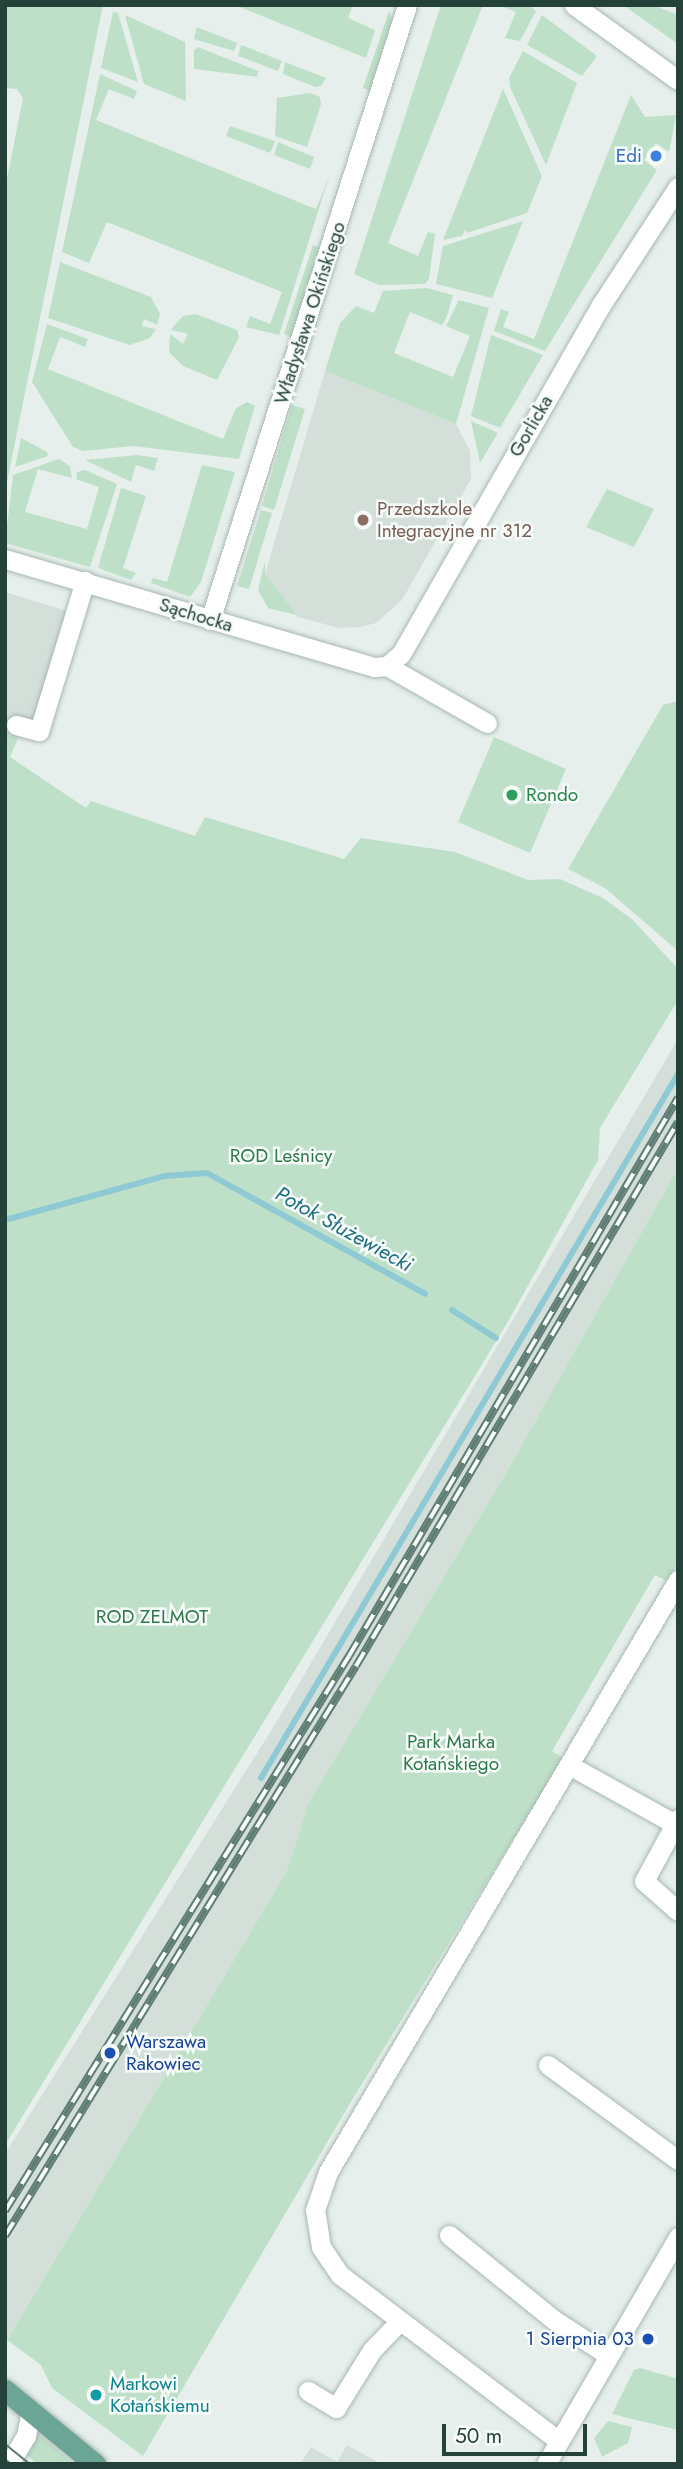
<!DOCTYPE html>
<meta charset="utf-8">
<style>
body{margin:0}
#map{position:relative;width:683px;height:2469px;overflow:hidden;background:#e6efeb;font-family:Jost,sans-serif}
div>[style]{position:absolute}
.built>*{inset:0;background:#d4dfda}
.green>*{inset:0;background:#bfe0c8}
.stream>*{height:6px;margin:-3px;padding:0 3px;transform-origin:3px;border-radius:3px;background:#8ec9d4}
.roads{filter:drop-shadow(0 0 2px #a8b8b2) drop-shadow(0 0 2px #a8b8b2)}
.minor>*{height:19px;margin:-9.5px;padding:0 9.5px;transform-origin:9.5px;border-radius:9.5px;background:#fff}
.major>*{height:21px;margin:-10.5px;padding:0 10.5px;transform-origin:10.5px;border-radius:10.5px;background:#6aa596}
.tram>*{height:2px;margin:-1px;padding:0 1px;transform-origin:1px;border-radius:1px;background:#5f7d75}
.rail>*{height:8px;margin-top:-4px;transform-origin:0;background:repeating-linear-gradient(90deg,#f7fbf9 0 16px,#5f7d75 0 32px);box-sizing:border-box;border-block:2px solid #5f7d75}
.dots>*{width:19px;height:19px;translate:-50% -50%;box-sizing:border-box;border:4px solid #f7fbf9;border-radius:50%}
span{translate:-50% -50%;white-space:nowrap;text-align:center;line-height:1.15;-webkit-text-stroke:5px #f7fbf9;paint-order:stroke}
.shop-label{font-size:19px;color:#366cbe}
.right{translate:-100% -50%;text-align:right}
.street-label{font-size:19px;color:#24423a}
.education-label{font-size:19px;color:#785e54}
.left{translate:0 -50%;text-align:left}
.leisure-label{font-size:19px;color:#27864d}
.park-label{font-size:19px;color:#2d7a4b}
.transit-label{font-size:19px;color:#164399}
.culture-label{font-size:19px;color:#0d838f}
.water-label{font-size:21px;color:#1c6f80;font-style:italic}
.frame{position:absolute;inset:0;border:7px solid #24423a;pointer-events:none}
.scale{position:absolute;left:442px;top:2424px;width:145px;height:32px;box-sizing:border-box;border:4px solid #24423a;border-top:0;padding-left:9px;font-size:21px;line-height:24px;white-space:nowrap;color:#24423a;-webkit-text-stroke:5px #f7fbf9;paint-order:stroke}
</style>
<div id="map">
<div class="built">
<div style="clip-path:polygon(325px 371px,456px 424px,470px 451px,471px 479px,402px 600px,376px 623px,360px 627px,339px 628px,298px 617px,265px 574px)"></div>
<div style="clip-path:polygon(5px 592px,70px 612px,31px 733px,22px 730px,18px 738px,5px 734px)"></div>
<div style="clip-path:polygon(678px 1039px,678px 1168px,506px 1473px,308px 1804px,287px 1871px,5px 2343px,5px 2154px,271px 1731px)"></div>
<div style="clip-path:polygon(347px 2445px,381px 2464px,300px 2464px,311px 2447px,337px 2462px)"></div>
</div>
<div class="green">
<div style="clip-path:polygon(5px 5px,103px 5px,5px 492px,5px 189px,23px 98px,17px 89px,5px 88px)"></div>
<div style="clip-path:polygon(235px 5px,353px 5px,348px 18px,375px 30px,366px 58px)"></div>
<div style="clip-path:polygon(441px 5px,483px 5px,388px 243px,418px 256px,428px 232px,435px 234px,429px 279px,425px 284px,379px 285px,354px 274px)"></div>
<div style="clip-path:polygon(499px 5px,529px 5px,536px 11px,520px 41px,505px 38px,516px 12px)"></div>
<div style="clip-path:polygon(623px 5px,653px 5px,678px 15px,678px 44px)"></div>
<div style="clip-path:polygon(389px 11px,392px 19px,371px 91px,363px 88px)"></div>
<div style="clip-path:polygon(113px 12px,118px 13px,138px 82px,101px 68px)"></div>
<div style="clip-path:polygon(125px 15px,185px 42px,186px 101px,144px 84px)"></div>
<div style="clip-path:polygon(542px 15px,597px 56px,582px 76px,527px 45px)"></div>
<div style="clip-path:polygon(197px 27px,237px 43px,234px 51px,194px 39px)"></div>
<div style="clip-path:polygon(241px 45px,282px 61px,278px 71px,238px 56px)"></div>
<div style="clip-path:polygon(198px 47px,258px 71px,257px 77px,194px 69px,194px 50px)"></div>
<div style="clip-path:polygon(523px 51px,577px 83px,546px 165px,510px 87px,509px 78px)"></div>
<div style="clip-path:polygon(285px 62px,326px 78px,321px 86px,315px 87px,283px 74px)"></div>
<div style="clip-path:polygon(100px 74px,137px 91px,134px 99px,109px 89px,96px 120px,316px 209px,329px 177px,279px 335px,246px 327px,250px 316px,270px 324px,282px 292px,107px 222px,89px 263px,62px 252px)"></div>
<div style="clip-path:polygon(503px 89px,542px 176px,527px 213px,467px 233px,466px 229px,462px 236px,443px 240px)"></div>
<div style="clip-path:polygon(310px 93px,320px 97px,321px 104px,307px 147px,275px 136px,277px 98px)"></div>
<div style="clip-path:polygon(631px 95px,645px 117px,676px 115px,669px 152px,656px 143px,644px 160px,657px 170px,545px 351px,494px 331px,501px 309px,509px 312px,503px 327px,534px 339px)"></div>
<div style="clip-path:polygon(230px 126px,275px 141px,270px 153px,226px 136px)"></div>
<div style="clip-path:polygon(278px 142px,314px 157px,310px 169px,274px 155px)"></div>
<div style="clip-path:polygon(523px 221px,492px 298px,436px 284px,443px 246px)"></div>
<div style="clip-path:polygon(313px 245px,320px 248px,292px 337px,284px 334px)"></div>
<div style="clip-path:polygon(60px 262px,151px 297px,160px 314px,157px 325px,144px 319px,142px 326px,156px 329px,150px 338px,130px 345px,48px 318px)"></div>
<div style="clip-path:polygon(427px 288px,453px 295px,447px 316px,442px 325px,410px 312px,394px 353px,453px 377px,470px 336px,446px 326px,459px 300px,489px 308px,456px 424px,325px 371px,340px 323px,356px 306px,374px 313px,383px 291px)"></div>
<div style="clip-path:polygon(196px 314px,237px 330px,239px 337px,217px 380px,183px 366px,169px 352px,170px 334px,183px 344px,188px 334px,171px 330px,173px 327px,183px 316px)"></div>
<div style="clip-path:polygon(47px 324px,88px 339px,85px 347px,60px 337px,48px 369px,223px 439px,236px 408px,247px 402px,255px 406px,239px 459px,133px 446px,83px 451px,73px 447px,32px 382px)"></div>
<div style="clip-path:polygon(491px 335px,543px 355px,500px 428px,471px 416px)"></div>
<div style="clip-path:polygon(292px 405px,305px 409px,274px 510px,262px 506px)"></div>
<div style="clip-path:polygon(471px 421px,498px 433px,480px 463px)"></div>
<div style="clip-path:polygon(21px 438px,47px 452px,48px 456px,15px 467px)"></div>
<div style="clip-path:polygon(137px 455px,158px 458px,154px 471px,136px 465px,131px 482px,85px 460px)"></div>
<div style="clip-path:polygon(59px 459px,70px 466px,72px 478px,38px 469px,25px 512px,87px 529px,99px 487px,76px 479px,77px 472px,85px 470px,117px 484px,90px 567px,5px 543px,13px 475px)"></div>
<div style="clip-path:polygon(202px 465px,235px 472px,201px 582px,190px 597px,151px 583px,153px 578px,167px 582px)"></div>
<div style="clip-path:polygon(121px 488px,146px 496px,123px 568px,136px 573px,131px 580px,98px 568px)"></div>
<div style="clip-path:polygon(607px 489px,654px 509px,634px 547px,586px 527px)"></div>
<div style="clip-path:polygon(261px 510px,272px 513px,249px 589px,237px 586px)"></div>
<div style="clip-path:polygon(265px 561px,265px 574px,297px 615px,268px 608px,258px 590px)"></div>
<div style="clip-path:polygon(678px 701px,678px 951px,605px 888px,568px 869px,663px 705px)"></div>
<div style="clip-path:polygon(5px 734px,18px 738px,10px 757px,86px 808px,91px 801px,195px 836px,205px 817px,344px 859px,361px 838px,455px 852px,528px 880px,560px 879px,603px 898px,633px 920px,678px 969px,678px 1000px,600px 1128px,598px 1160px,506px 1325px,5px 2145px)"></div>
<div style="clip-path:polygon(494px 737px,566px 769px,530px 853px,458px 822px)"></div>
<div style="clip-path:polygon(678px 1168px,678px 1563px,667px 1581px,655px 1575px,552px 1751px,563px 1758px,352px 2100px,143px 2456px,52px 2388px,41px 2365px,7px 2340px,287px 1871px,308px 1804px,506px 1473px)"></div>
<div style="clip-path:polygon(640px 2368px,678px 2379px,678px 2430px,612px 2414px,634px 2370px)"></div>
<div style="clip-path:polygon(608px 2421px,632px 2427px,628px 2443px,602px 2457px,594px 2438px)"></div>
<div style="clip-path:polygon(38px 2434px,59px 2451px,73px 2464px,37px 2464px,27px 2455px)"></div>
</div>
<div class="stream">
<div style="left:5px;top:1220px;width:166px;rotate:-15.4deg"></div>
<div style="left:165px;top:1176px;width:42px;rotate:-4.1deg"></div>
<div style="left:207px;top:1173px;width:249px;rotate:29deg"></div>
<div style="left:452px;top:1310px;width:52px;rotate:32.5deg"></div>
<div style="left:261px;top:1778px;width:818px;rotate:-59.36deg"></div>
</div>
<div class="roads">
<div class="minor">
<div style="left:574px;top:5px;width:128px;rotate:35.8deg"></div>
<div style="left:5px;top:559px;width:385px;rotate:16.3deg"></div>
<div style="left:375px;top:667px;width:12px;rotate:-5deg"></div>
<div style="left:387px;top:666px;width:18px;rotate:-41deg"></div>
<div style="left:401px;top:654px;width:402px;rotate:-60.2deg"></div>
<div style="left:601px;top:305px;width:141px;rotate:-56.9deg"></div>
<div style="left:210px;top:620px;width:646px;rotate:-72.24deg"></div>
<div style="left:387px;top:666px;width:115px;rotate:29.7deg"></div>
<div style="left:16px;top:725px;width:24px;rotate:15deg"></div>
<div style="left:39px;top:731px;width:157px;rotate:-73deg"></div>
<div style="left:569px;top:1765px;width:121px;rotate:29.1deg"></div>
<div style="left:675px;top:1824px;width:6px;rotate:-59deg"></div>
<div style="left:675px;top:1824px;width:65px;rotate:118.5deg"></div>
<div style="left:644px;top:1881px;width:45px;rotate:41.4deg"></div>
<div style="left:548px;top:2065px;width:161px;rotate:36.2deg"></div>
<div style="left:449px;top:2235px;width:135px;rotate:39deg"></div>
<div style="left:554px;top:2320px;width:64px;rotate:32.9deg"></div>
<div style="left:308px;top:2391px;width:33px;rotate:31deg"></div>
<div style="left:336px;top:2408px;width:68px;rotate:-58.2deg"></div>
<div style="left:372px;top:2350px;width:40px;rotate:-46deg"></div>
<div style="left:559px;top:2441px;width:275px;rotate:-142.8deg"></div>
<div style="left:340px;top:2275px;width:34px;rotate:-124deg"></div>
<div style="left:321px;top:2247px;width:37px;rotate:-99deg"></div>
<div style="left:315px;top:2210px;width:40px;rotate:-71.1deg"></div>
<div style="left:328px;top:2172px;width:688px;rotate:-59.41deg"></div>
<div style="left:9px;top:2464px;width:33px;rotate:-59deg"></div>
<div style="left:26px;top:2436px;width:26px;rotate:-79deg"></div>
<div style="left:546px;top:2464px;width:263px;rotate:-59.8deg"></div>
</div>
<div class="major">
<div style="left:5px;top:2390px;width:117px;rotate:39.4deg"></div>
</div>
</div>
<div class="tram">
<div style="left:5px;top:2444px;width:32px;rotate:39deg"></div>
<div style="left:5px;top:2459px;width:8px;rotate:40deg"></div>
</div>
<div class="rail">
<div style="left:5px;top:2211px;width:653px;rotate:-58.21deg"></div>
<div style="left:349px;top:1656px;width:648px;rotate:-59.48deg"></div>
<div style="left:5px;top:2236px;width:669px;rotate:-58.38deg"></div>
<div style="left:356px;top:1666px;width:632px;rotate:-59.38deg"></div>
</div>
<div class="dots">
<div style="left:656px;top:156px;background:#3f7fe0"></div>
<div style="left:363px;top:520px;background:#8d6e63"></div>
<div style="left:512px;top:795px;background:#2e9e5b"></div>
<div style="left:110px;top:2053px;background:#1a4fb4"></div>
<div style="left:648px;top:2339px;background:#1a4fb4"></div>
<div style="left:96px;top:2395px;background:#0f9aa8"></div>
</div>
<div class="shop-label">
<span class="right" style="left:642px;top:156px">Edi</span>
</div>
<div class="street-label">
<span style="left:310px;top:313px;rotate:-72deg">Władysława Okińskiego</span>
<span style="left:531px;top:426px;rotate:-60deg">Gorlicka</span>
<span style="left:196px;top:615px;rotate:17deg">Sąchocka</span>
</div>
<div class="education-label">
<span class="left" style="left:377px;top:520px">Przedszkole<br>Integracyjne nr 312</span>
</div>
<div class="leisure-label">
<span class="left" style="left:526px;top:795px">Rondo</span>
</div>
<div class="park-label">
<span style="left:281px;top:1156px">ROD Leśnicy</span>
<span style="left:152px;top:1617px">ROD ZELMOT</span>
<span style="left:451px;top:1753px">Park Marka<br>Kotańskiego</span>
</div>
<div class="transit-label">
<span class="left" style="left:126px;top:2053px">Warszawa<br>Rakowiec</span>
<span class="right" style="left:634px;top:2339px">1 Sierpnia 03</span>
</div>
<div class="culture-label">
<span class="left" style="left:110px;top:2395px">Markowi<br>Kotańskiemu</span>
</div>
<div class="water-label">
<span style="left:344px;top:1229px;rotate:29deg">Potok Służewiecki</span>
</div>
<div class="frame"></div>
<div class="scale">50 m</div>
</div>
